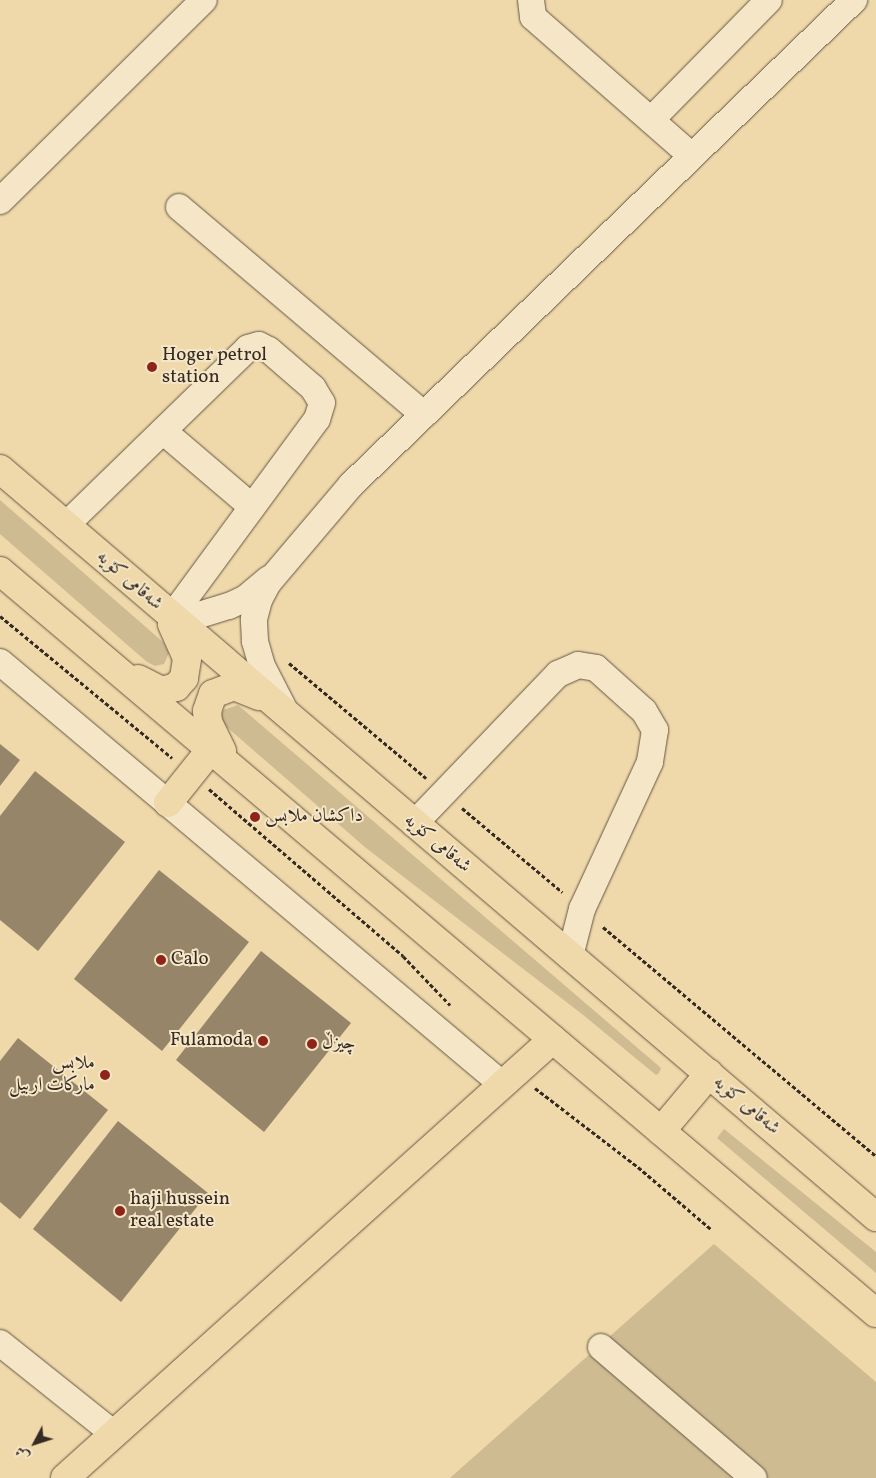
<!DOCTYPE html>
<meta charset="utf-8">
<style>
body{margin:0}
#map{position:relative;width:876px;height:1478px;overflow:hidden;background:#efd8a9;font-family:Vollkorn,Amiri,serif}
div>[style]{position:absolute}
.green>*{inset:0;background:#cfbb92}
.building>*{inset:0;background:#968569}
.path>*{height:3px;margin-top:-1.5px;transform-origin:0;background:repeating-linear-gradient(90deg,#352b23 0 4px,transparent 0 6.5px)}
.roads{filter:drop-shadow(0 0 1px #645644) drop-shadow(0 0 1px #645644)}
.minor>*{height:26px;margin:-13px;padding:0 13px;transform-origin:13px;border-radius:13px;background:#f5e6c7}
.major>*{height:28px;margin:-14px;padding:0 14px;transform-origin:14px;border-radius:14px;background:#efd8a9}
.highway>*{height:28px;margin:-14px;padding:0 14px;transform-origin:14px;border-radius:14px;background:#efd8a9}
.dots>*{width:14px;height:14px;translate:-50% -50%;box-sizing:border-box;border:2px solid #f5e6c7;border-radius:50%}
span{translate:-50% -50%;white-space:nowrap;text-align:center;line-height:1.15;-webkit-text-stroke:4px #f5e6c7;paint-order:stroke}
.poi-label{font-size:19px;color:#352b23}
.left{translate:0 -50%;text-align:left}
.right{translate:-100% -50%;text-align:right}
.street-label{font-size:19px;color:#352b23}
.north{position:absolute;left:10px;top:1418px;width:50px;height:50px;-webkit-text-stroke:4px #f5e6c7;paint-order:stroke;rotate:230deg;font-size:14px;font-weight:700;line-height:20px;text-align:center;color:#352b23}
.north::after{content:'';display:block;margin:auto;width:18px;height:22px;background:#352b23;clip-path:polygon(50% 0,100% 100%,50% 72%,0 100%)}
</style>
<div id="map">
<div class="green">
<div style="clip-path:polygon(0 500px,163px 642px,169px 653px,164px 664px,155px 666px,147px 662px,0 534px)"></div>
<div style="clip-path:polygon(238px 705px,661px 1068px,659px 1073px,656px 1075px,582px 1014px,366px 848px,221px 722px,223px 710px)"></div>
<div style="clip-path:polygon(724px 1129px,876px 1252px,876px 1273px,717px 1138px)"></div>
<div style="clip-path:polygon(714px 1244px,876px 1382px,876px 1478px,450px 1478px)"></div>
</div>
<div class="building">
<div style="clip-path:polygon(0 744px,20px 760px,0 786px)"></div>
<div style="clip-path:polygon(35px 771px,125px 842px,38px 951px,0 920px,0 816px)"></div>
<div style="clip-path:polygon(159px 870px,249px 942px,162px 1051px,74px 979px)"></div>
<div style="clip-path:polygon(261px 951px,351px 1023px,264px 1132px,176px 1060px)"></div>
<div style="clip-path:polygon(18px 1038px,108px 1110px,20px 1219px,0 1202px,0 1061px)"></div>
<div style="clip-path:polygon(118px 1121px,208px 1193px,121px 1302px,33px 1229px)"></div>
</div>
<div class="path">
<div style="left:0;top:616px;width:223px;rotate:39.5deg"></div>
<div style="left:289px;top:663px;width:179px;rotate:40deg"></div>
<div style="left:209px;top:789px;width:256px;rotate:40.7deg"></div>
<div style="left:403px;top:956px;width:68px;rotate:46.2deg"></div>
<div style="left:462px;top:808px;width:131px;rotate:40deg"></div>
<div style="left:603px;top:927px;width:356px;rotate:40deg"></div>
<div style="left:535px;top:1088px;width:130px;rotate:37.5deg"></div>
<div style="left:638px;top:1167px;width:97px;rotate:40.4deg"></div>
</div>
<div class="roads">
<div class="minor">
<div style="left:531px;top:0;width:17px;rotate:83deg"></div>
<div style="left:533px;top:17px;width:211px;rotate:41.2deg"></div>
<div style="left:651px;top:120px;width:168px;rotate:-45.5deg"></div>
<div style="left:0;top:201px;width:286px;rotate:-44.6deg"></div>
<div style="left:179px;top:207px;width:321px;rotate:40.3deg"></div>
<div style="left:163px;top:431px;width:117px;rotate:40.5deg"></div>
<div style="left:65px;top:526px;width:255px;rotate:-44.2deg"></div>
<div style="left:248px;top:348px;width:11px;rotate:-15deg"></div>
<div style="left:259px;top:345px;width:11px;rotate:27deg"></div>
<div style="left:269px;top:350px;width:58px;rotate:40.8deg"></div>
<div style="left:313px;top:388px;width:17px;rotate:59deg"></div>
<div style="left:322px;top:403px;width:17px;rotate:107deg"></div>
<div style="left:317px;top:419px;width:247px;rotate:126.3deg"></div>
<div style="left:171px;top:618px;width:28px;rotate:-6deg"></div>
<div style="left:199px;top:615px;width:31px;rotate:-17deg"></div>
<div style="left:229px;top:606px;width:19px;rotate:-25deg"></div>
<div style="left:246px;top:598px;width:30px;rotate:-40deg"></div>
<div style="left:0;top:662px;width:657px;rotate:40.06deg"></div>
<div style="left:285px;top:711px;width:51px;rotate:-117.1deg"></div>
<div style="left:262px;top:666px;width:26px;rotate:-106deg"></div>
<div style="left:255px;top:641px;width:22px;rotate:-93deg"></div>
<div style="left:254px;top:619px;width:20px;rotate:-75deg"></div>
<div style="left:259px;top:600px;width:19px;rotate:-62deg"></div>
<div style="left:268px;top:583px;width:128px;rotate:-49.7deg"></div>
<div style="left:351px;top:485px;width:699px;rotate:-43.96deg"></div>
<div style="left:414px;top:824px;width:208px;rotate:-46.2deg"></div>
<div style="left:558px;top:674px;width:22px;rotate:-24deg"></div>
<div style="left:578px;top:665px;width:18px;rotate:9deg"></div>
<div style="left:596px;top:668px;width:64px;rotate:41.9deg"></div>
<div style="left:644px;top:711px;width:22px;rotate:60deg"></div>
<div style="left:655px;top:730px;width:32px;rotate:99deg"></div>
<div style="left:650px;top:762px;width:162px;rotate:114.8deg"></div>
<div style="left:582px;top:909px;width:49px;rotate:104.3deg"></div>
<div style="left:0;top:1343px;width:146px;rotate:38.6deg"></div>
<div style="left:601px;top:1347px;width:201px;rotate:40.6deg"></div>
</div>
<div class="major">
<div style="left:65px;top:1478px;width:656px;rotate:-41.97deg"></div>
</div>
<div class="highway">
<div style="left:0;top:469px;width:1152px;rotate:40.49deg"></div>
<div style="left:0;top:571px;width:1148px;rotate:40.27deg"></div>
<div style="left:138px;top:679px;width:27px;rotate:27deg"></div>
<div style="left:162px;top:691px;width:15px;rotate:-16deg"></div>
<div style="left:176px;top:687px;width:12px;rotate:-48deg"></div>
<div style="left:184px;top:678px;width:20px;rotate:-81deg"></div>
<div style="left:187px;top:658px;width:37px;rotate:-114deg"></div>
<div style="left:222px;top:751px;width:32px;rotate:-116deg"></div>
<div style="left:208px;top:722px;width:11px;rotate:-95deg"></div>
<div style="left:207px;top:711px;width:18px;rotate:-71deg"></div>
<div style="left:213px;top:694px;width:22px;rotate:-21deg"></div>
<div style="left:234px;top:686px;width:27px;rotate:22deg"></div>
<div style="left:168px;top:803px;width:70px;rotate:-51.3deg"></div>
<div style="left:661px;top:1131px;width:75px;rotate:-49.9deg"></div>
</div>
</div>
<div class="dots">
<div style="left:152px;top:367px;background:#8f2418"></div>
<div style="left:255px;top:817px;background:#8f2418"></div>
<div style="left:161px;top:960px;background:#8f2418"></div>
<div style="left:263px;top:1041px;background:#8f2418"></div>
<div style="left:312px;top:1044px;background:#8f2418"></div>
<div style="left:105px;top:1075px;background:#8f2418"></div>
<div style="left:120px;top:1211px;background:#8f2418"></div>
</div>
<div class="poi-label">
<span class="left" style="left:162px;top:367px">Hoger petrol<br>station</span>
<span class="left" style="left:265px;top:817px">داكشان ملابس</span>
<span class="left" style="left:171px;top:960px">Calo</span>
<span class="right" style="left:253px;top:1041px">Fulamoda</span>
<span class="left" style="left:322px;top:1044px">چیزڵ</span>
<span class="right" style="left:95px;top:1075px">ملابس<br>ماركات اربيل</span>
<span class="left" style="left:130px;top:1211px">haji hussein<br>real estate</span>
</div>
<div class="street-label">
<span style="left:129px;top:581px;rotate:41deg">شەقامی کۆیە</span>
<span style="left:437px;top:844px;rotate:40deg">شەقامی کۆیە</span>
<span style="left:746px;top:1106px;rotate:40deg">شەقامی کۆیە</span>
</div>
<div class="north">ش</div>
</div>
